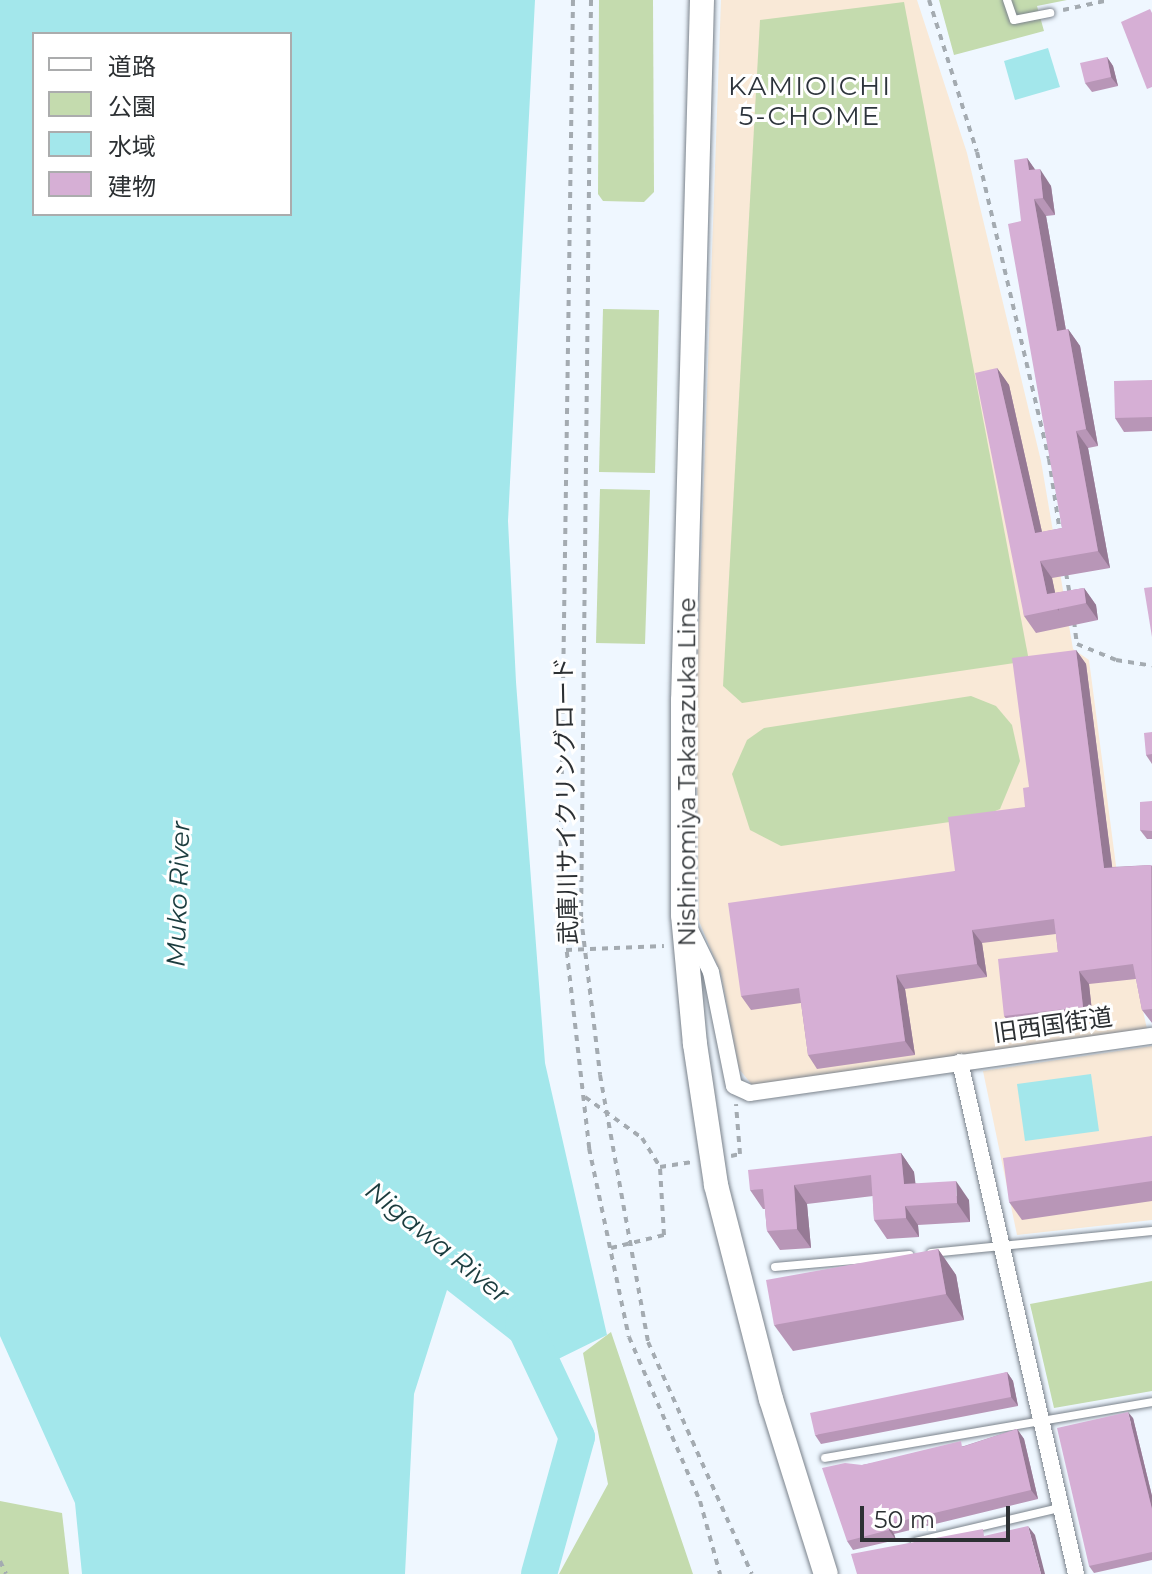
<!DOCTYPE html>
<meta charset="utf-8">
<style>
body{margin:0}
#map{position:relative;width:1152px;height:1574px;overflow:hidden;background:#eff7ff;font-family:Montserrat,"Noto Sans JP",sans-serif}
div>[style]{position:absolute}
.education>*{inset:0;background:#f9e9d7}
.green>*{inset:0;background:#c4dbae}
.water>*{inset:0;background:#a3e7eb}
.river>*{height:36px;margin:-18px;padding:0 18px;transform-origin:18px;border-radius:18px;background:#a3e7eb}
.path>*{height:4px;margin-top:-2px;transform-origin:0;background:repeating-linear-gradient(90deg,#a4abb1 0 6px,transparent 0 12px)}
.roads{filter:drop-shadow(0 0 2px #7a828b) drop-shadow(0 0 2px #7a828b)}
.lane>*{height:8px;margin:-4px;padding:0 4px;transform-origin:4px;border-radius:4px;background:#fff}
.street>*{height:16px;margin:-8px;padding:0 8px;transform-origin:8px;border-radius:8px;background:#fff}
.secondary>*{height:24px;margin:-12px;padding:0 12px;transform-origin:12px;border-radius:12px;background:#fff}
.wall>*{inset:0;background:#b896b7}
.shaded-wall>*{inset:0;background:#967a95}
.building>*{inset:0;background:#d6afd5}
span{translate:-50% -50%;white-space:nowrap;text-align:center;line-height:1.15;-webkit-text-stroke:6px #fff;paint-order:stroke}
.street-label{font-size:24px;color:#2c3033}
.neighbourhood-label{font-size:26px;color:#2d343c;letter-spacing:2px}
.water-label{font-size:26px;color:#1b3c3e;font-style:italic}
.legend{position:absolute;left:32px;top:32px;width:260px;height:184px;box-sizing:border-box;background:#fff;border:2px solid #abacad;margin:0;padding:10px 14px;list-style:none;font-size:24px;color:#2c3033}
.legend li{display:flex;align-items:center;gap:16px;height:40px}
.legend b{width:40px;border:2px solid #abacad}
.scale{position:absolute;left:860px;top:1506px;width:150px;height:36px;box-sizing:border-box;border:4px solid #2c3033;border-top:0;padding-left:10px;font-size:24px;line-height:28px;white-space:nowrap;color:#2c3033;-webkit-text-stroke:6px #fff;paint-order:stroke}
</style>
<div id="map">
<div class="education">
<div style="clip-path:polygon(721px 0,917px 0,967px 153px,1041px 461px,1073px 649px,1089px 660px,1123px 919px,1147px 1029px,753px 1086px,739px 1069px,721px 974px,699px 921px,696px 699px)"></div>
<div style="clip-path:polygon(1152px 1046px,1152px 1220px,1017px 1235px,983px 1071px)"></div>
</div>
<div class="green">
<div style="clip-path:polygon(599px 0,653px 0,654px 192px,644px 202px,603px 201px,598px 194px)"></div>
<div style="clip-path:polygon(939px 0,1067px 0,1037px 6px,1044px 31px,954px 55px)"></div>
<div style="clip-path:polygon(904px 2px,1029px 661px,742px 703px,723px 686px,760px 20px)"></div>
<div style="clip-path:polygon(603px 309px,659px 310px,655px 473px,599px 472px)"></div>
<div style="clip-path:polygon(600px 489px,650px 490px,645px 644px,596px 643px)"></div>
<div style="clip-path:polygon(971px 696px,996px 706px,1012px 725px,1020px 761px,1000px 809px,978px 818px,781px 846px,750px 830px,732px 774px,747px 740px,764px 728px)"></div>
<div style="clip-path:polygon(1152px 1281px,1152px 1391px,1054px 1408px,1030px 1304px)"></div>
<div style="clip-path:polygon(611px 1332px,693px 1574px,559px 1574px,608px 1484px,583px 1353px)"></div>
<div style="clip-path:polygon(0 1501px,62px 1513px,69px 1574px,0 1574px)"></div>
</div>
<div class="water">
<div style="clip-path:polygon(evenodd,0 0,535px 0,508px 521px,516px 682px,545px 1063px,607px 1335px,544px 1366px,447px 1290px,414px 1394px,405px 1574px,82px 1574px,75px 1503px,0 1336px,0 0,34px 34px,290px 34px,290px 214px,34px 214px,34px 34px)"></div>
<div style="clip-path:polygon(1048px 48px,1060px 87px,1015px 100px,1004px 61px)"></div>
<div style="clip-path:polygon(1091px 1074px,1099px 1131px,1025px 1141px,1017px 1084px)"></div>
</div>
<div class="river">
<div style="left:523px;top:1323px;width:126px;rotate:64.7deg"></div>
<div style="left:577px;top:1437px;width:142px;rotate:105.5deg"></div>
</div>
<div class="path">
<div style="left:573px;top:0;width:892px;rotate:90.83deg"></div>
<div style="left:560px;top:892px;width:258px;rotate:83.5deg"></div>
<div style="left:589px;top:1148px;width:193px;rotate:78.1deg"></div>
<div style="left:629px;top:1337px;width:179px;rotate:66.6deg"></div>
<div style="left:700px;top:1501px;width:76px;rotate:74.7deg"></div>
<div style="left:591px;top:0;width:917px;rotate:90.62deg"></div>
<div style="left:581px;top:917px;width:159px;rotate:83.1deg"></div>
<div style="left:600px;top:1075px;width:271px;rotate:79.8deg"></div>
<div style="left:648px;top:1342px;width:254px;rotate:65.9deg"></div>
<div style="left:929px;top:0;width:159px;rotate:72.5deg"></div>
<div style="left:977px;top:152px;width:315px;rotate:76.8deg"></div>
<div style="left:1049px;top:459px;width:75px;rotate:81.5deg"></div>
<div style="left:1063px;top:10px;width:47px;rotate:-12.3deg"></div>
<div style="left:1066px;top:573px;width:23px;rotate:80deg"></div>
<div style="left:1074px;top:621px;width:23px;rotate:83deg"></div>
<div style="left:1077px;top:644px;width:42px;rotate:22.3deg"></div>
<div style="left:1116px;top:660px;width:36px;rotate:9deg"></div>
<div style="left:566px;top:950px;width:98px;rotate:-2.3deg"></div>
<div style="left:585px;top:1097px;width:70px;rotate:35.7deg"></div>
<div style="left:642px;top:1138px;width:34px;rotate:58deg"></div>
<div style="left:731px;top:1156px;width:9px;rotate:-13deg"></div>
<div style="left:740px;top:1154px;width:50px;rotate:-94.6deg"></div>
<div style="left:611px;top:1248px;width:55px;rotate:-13.8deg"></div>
<div style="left:664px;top:1235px;width:68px;rotate:-93.4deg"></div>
<div style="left:660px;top:1167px;width:31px;rotate:-9deg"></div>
<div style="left:0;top:1561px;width:14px;rotate:65deg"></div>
</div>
<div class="roads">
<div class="lane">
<div style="left:1007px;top:0;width:21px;rotate:71deg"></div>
<div style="left:1014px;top:20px;width:37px;rotate:-11deg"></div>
<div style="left:931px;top:1253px;width:222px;rotate:-5.7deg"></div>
<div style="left:775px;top:1267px;width:135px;rotate:-5.1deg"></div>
<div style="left:825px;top:1458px;width:332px;rotate:-9.7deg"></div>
<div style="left:915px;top:1542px;width:148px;rotate:-13.3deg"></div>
</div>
<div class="street">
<div style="left:689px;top:927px;width:50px;rotate:63.9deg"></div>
<div style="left:711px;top:972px;width:116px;rotate:78.6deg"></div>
<div style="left:734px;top:1086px;width:17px;rotate:24deg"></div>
<div style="left:750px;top:1093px;width:406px;rotate:-8.1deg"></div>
<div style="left:960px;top:1062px;width:525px;rotate:77.23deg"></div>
</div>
<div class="secondary">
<div style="left:702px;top:0;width:700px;rotate:91.55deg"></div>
<div style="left:683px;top:700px;width:215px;rotate:90deg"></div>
<div style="left:683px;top:915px;width:130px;rotate:84.7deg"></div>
<div style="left:695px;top:1044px;width:143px;rotate:81.5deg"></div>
<div style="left:716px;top:1185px;width:221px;rotate:75.6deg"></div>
<div style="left:771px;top:1399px;width:183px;rotate:72.6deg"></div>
</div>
</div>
<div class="wall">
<div style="clip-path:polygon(1107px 57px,1113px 66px,1118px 86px,1092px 92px,1085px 83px)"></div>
<div style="clip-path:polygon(1027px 158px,1035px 170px,1051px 186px,1055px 215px,1046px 216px,1066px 330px,1068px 329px,1080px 346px,1098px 446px,1088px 448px,1110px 568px,1052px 578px,1055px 593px,1084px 588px,1096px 605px,1098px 620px,1036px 633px,1024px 616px,997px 368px,1009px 385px,1042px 532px,1062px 528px,1021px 221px)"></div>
<div style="clip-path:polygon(1152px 380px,1152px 431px,1124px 432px,1115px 418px)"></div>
<div style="clip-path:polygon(1076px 650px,1086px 664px,1112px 867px,1151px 865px,1152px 866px,1152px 1023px,1142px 1010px,1136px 979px,1089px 984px,1093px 1021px,1014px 1029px,1004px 1016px,1058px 952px,1056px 934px,982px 943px,987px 977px,905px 989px,915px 1055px,817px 1069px,808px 1055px,801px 1003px,751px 1010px,741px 996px,955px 871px,1025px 807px,1029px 787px)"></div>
<div style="clip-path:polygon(1152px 732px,1152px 764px,1146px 755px)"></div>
<div style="clip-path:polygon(1152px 801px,1152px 839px,1147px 839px,1140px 830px)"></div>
<div style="clip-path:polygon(1152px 1136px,1152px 1201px,1022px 1220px,1009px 1202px)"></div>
<div style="clip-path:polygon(901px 1153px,914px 1172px,915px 1183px,969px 1200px,970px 1222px,918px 1225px,919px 1237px,887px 1239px,874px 1220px,873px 1196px,807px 1204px,811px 1248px,780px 1250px,767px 1231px,765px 1209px,763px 1209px,750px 1190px)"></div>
<div style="clip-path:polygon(938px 1249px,956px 1275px,964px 1320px,793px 1351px,774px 1325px)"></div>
<div style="clip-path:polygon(1007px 1372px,1013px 1381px,1018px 1406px,821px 1444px,815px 1435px)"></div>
<div style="clip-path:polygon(1133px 1418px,1152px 1496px,1152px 1560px,1094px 1573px,1089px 1566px)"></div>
<div style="clip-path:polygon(1017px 1429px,1024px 1439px,1038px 1499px,894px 1534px,896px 1540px,853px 1550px,847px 1541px,862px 1465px,964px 1446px)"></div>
</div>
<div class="shaded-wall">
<div style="clip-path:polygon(1107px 57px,1113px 66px,1118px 86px,1111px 77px)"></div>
<div style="clip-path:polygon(1027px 158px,1039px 175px,1029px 170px)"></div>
<div style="clip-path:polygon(1040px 169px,1051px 186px,1055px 215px,1043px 198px)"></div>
<div style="clip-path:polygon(1034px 199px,1046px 216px,1069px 348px,1057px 331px)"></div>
<div style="clip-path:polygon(1068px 329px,1080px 346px,1098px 446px,1086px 429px)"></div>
<div style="clip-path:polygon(997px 368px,1009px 385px,1046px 550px,1035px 533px)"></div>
<div style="clip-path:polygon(1076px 431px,1088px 448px,1110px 568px,1098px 551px)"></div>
<div style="clip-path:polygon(1040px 561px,1052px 578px,1059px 611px,1047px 594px)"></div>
<div style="clip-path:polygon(1084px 588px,1096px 605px,1098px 620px,1086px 603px)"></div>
<div style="clip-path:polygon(1076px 650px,1086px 664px,1114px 881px,1104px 868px)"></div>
<div style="clip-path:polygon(972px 930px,982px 943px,987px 977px,977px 964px)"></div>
<div style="clip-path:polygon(1079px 971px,1089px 984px,1093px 1021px,1083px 1007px)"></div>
<div style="clip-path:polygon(896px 975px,905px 989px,915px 1055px,905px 1041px)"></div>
<div style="clip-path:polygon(901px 1153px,914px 1172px,918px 1203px,904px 1184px)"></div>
<div style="clip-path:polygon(956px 1181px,969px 1200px,970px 1222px,957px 1203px)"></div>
<div style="clip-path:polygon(794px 1185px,807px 1204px,811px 1248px,797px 1229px)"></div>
<div style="clip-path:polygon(905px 1206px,918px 1225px,919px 1237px,906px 1218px)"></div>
<div style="clip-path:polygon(938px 1249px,956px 1275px,964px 1320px,946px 1294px)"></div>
<div style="clip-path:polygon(1007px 1372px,1013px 1381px,1018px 1406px,1011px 1397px)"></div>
<div style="clip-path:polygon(1128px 1412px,1133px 1418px,1152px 1496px,1152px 1509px)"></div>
<div style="clip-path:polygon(1017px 1429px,1024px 1439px,1038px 1499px,1031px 1490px)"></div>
<div style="clip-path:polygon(888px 1524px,894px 1534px,896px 1540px,889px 1530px)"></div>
<div style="clip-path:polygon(1028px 1526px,1035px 1535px,1045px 1574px,1041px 1574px)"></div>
</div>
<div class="building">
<div style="clip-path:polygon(1150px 9px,1152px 13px,1152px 87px,1147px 89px,1121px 22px)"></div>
<div style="clip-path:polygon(1107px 57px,1111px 77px,1085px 83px,1080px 63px)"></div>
<div style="clip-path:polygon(1027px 158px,1029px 170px,1040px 169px,1043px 198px,1034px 199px,1057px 331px,1068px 329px,1086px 429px,1076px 431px,1098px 551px,1040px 561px,1047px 594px,1084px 588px,1086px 603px,1024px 616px,975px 373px,997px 368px,1035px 533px,1062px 528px,1008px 224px,1021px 221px,1014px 160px)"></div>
<div style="clip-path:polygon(1152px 380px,1152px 417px,1115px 418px,1114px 381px)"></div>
<div style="clip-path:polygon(1152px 587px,1152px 637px,1144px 588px)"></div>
<div style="clip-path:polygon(1076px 650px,1104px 868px,1151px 865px,1152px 1009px,1142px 1010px,1133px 964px,1079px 971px,1083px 1007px,1004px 1016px,998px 959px,1058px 952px,1054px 919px,972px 930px,977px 964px,896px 975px,905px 1041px,808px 1055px,799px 988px,741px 996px,728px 903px,955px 871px,948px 817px,1025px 807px,1023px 788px,1029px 787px,1012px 658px)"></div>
<div style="clip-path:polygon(1152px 732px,1152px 754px,1146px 755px,1144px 733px)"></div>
<div style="clip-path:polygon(1152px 801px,1152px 831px,1140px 830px,1140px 802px)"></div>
<div style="clip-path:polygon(1152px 1136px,1152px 1181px,1009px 1202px,1003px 1158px)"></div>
<div style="clip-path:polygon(901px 1153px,904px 1184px,956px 1181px,957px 1203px,905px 1206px,906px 1218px,874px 1220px,871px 1175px,794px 1185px,797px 1229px,767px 1231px,763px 1189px,750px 1190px,748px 1170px)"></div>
<div style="clip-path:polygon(938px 1249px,946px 1294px,774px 1325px,766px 1280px)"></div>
<div style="clip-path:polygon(1007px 1372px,1011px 1397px,815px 1435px,810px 1413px)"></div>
<div style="clip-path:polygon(1128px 1412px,1152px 1509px,1152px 1552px,1089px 1566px,1057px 1428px)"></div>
<div style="clip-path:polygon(1017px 1429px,1031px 1490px,888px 1524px,889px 1530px,847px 1541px,822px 1468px,845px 1463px,862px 1465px,961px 1441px,962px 1447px)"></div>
<div style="clip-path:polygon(1028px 1526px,1041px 1574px,857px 1574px,851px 1554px,983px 1529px,984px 1536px)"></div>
</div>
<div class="street-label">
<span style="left:687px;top:772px;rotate:-90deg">Nishinomiya Takarazuka Line</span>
<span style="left:566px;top:801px;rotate:-91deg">武庫川サイクリングロード</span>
<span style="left:1053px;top:1025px;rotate:-8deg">旧西国街道</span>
</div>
<div class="neighbourhood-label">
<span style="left:810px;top:102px">KAMIOICHI<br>5-CHOME</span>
</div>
<div class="water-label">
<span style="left:179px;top:894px;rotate:-88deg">Muko River</span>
<span style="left:437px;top:1243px;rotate:39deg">Nigawa River</span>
</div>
<ul class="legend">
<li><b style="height:10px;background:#fff"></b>道路</li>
<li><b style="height:22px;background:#c4dbae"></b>公園</li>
<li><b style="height:22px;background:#a3e7eb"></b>水域</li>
<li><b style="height:22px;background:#d6afd5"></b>建物</li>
</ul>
<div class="scale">50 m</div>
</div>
